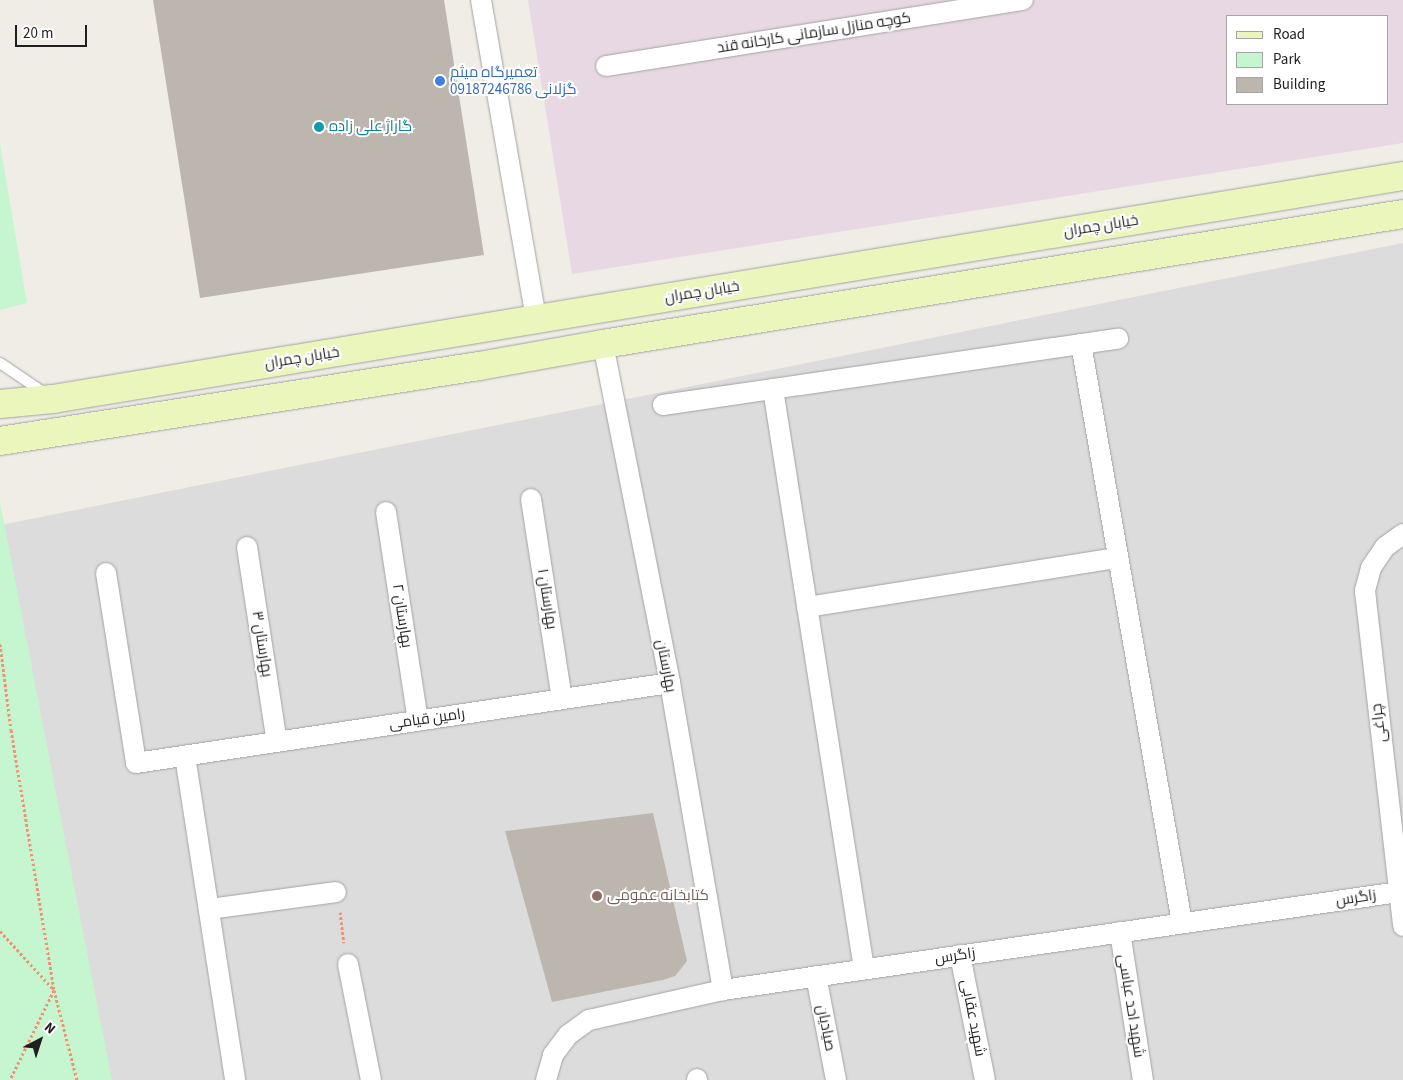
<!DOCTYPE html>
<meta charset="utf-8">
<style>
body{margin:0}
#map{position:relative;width:1403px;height:1080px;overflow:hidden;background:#efede6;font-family:"Source Sans 3",Cairo,sans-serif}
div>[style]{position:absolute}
.residential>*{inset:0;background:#dddcdc}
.industrial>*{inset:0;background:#e8d8e3}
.park>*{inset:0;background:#c5f6d0}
.building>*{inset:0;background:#bcb6af}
.path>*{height:3px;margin-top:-1.5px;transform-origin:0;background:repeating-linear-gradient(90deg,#f19274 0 2.5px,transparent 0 5px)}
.roads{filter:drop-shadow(0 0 1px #a3a3a3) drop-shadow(0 0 1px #a3a3a3)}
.lane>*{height:10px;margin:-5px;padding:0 5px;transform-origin:5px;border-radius:5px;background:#fff}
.street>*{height:20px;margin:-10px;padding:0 10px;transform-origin:10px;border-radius:10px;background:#fff}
.secondary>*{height:28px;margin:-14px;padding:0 14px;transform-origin:14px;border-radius:14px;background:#ebf6bd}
.dots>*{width:14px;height:14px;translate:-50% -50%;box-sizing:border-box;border:2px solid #fff;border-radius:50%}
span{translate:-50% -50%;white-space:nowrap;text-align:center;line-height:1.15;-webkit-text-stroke:4px #fff;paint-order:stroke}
.street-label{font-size:15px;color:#1f1f1f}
.shop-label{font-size:15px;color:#366cbe}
.left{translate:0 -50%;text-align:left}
.culture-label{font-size:15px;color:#0d838f}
.education-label{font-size:15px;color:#785e54}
.legend{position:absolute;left:1226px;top:15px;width:162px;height:90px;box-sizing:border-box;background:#fff;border:1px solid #a5a5a5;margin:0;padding:6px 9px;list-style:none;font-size:15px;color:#1f1f1f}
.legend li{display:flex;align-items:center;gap:10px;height:25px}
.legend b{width:25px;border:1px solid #a5a5a5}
.north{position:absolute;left:15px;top:1015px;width:50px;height:50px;-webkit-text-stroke:4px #fff;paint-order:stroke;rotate:40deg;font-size:14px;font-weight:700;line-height:20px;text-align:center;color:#1f1f1f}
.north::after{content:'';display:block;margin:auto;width:18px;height:22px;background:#1f1f1f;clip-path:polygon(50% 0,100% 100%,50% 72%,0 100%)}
.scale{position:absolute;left:15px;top:25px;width:72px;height:22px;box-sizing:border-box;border:2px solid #1f1f1f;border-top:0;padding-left:6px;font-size:15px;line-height:18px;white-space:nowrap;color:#1f1f1f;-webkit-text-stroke:4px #fff;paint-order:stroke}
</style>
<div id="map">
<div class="residential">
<div style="clip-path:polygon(1403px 243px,1403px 1080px,106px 1080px,1px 525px)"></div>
</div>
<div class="industrial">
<div style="clip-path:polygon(evenodd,528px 0,1403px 0,1403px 143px,572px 274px,528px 0,1227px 16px,1387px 16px,1387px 104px,1227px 104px,1227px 16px)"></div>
</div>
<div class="park">
<div style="clip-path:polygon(0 144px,27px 303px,0 310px)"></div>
<div style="clip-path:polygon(0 502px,73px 881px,112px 1080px,0 1080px)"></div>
</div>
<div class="building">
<div style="clip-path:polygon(153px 0,444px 0,484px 255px,200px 298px)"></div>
<div style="clip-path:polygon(653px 813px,687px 961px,675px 976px,663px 980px,552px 1002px,505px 831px)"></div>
</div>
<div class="path">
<div style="left:0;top:644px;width:87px;rotate:82.7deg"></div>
<div style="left:11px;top:730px;width:264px;rotate:80.6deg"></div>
<div style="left:54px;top:990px;width:93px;rotate:75.7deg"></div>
<div style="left:340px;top:912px;width:31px;rotate:83deg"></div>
<div style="left:0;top:931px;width:80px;rotate:47.5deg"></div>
<div style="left:54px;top:990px;width:100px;rotate:116.1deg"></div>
</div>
<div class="roads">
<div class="lane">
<div style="left:0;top:363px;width:55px;rotate:34deg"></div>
</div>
<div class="street">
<div style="left:481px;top:0;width:325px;rotate:80.2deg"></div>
<div style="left:606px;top:66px;width:422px;rotate:-9deg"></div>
<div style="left:603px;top:344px;width:346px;rotate:78.8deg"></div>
<div style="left:670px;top:683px;width:312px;rotate:80.2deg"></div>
<div style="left:1081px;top:344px;width:588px;rotate:80.1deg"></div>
<div style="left:773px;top:389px;width:587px;rotate:81.08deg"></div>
<div style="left:663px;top:405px;width:460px;rotate:-8.3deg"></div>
<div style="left:531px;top:499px;width:202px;rotate:81.2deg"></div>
<div style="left:386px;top:512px;width:211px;rotate:81.3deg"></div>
<div style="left:1403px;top:534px;width:22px;rotate:144deg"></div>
<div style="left:1385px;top:547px;width:25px;rotate:124deg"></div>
<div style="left:1371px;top:568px;width:24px;rotate:105deg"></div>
<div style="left:1365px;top:591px;width:337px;rotate:83.5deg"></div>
<div style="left:247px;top:547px;width:197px;rotate:81.3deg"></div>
<div style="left:106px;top:573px;width:192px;rotate:81deg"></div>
<div style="left:136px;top:763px;width:540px;rotate:-8.52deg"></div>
<div style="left:807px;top:607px;width:315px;rotate:-9deg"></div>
<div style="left:185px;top:756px;width:328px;rotate:81.2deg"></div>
<div style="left:209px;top:909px;width:128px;rotate:-7.6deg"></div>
<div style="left:1120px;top:932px;width:150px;rotate:81.2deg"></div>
<div style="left:960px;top:955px;width:127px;rotate:78.7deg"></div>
<div style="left:348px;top:964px;width:118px;rotate:78.8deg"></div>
<div style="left:816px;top:976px;width:106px;rotate:79.1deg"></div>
<div style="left:697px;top:1079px;width:1px;rotate:90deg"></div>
<div style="left:546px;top:1080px;width:26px;rotate:-74deg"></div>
<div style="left:553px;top:1055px;width:25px;rotate:-53deg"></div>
<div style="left:568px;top:1035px;width:26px;rotate:-36deg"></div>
<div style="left:589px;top:1020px;width:137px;rotate:-12.6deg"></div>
<div style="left:723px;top:990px;width:683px;rotate:-8.25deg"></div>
</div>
<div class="secondary">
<div style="left:0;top:404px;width:53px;rotate:-5.4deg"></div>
<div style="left:53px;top:399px;width:1368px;rotate:-9.38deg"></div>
<div style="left:0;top:441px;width:485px;rotate:-8.9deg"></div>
<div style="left:479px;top:366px;width:126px;rotate:-10.1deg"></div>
<div style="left:603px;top:344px;width:810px;rotate:-9.23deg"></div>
</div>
</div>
<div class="dots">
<div style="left:440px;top:81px;background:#3f7fe0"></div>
<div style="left:319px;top:127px;background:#0f9aa8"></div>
<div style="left:597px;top:896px;background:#8d6e63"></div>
</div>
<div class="street-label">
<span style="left:814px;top:33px;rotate:-9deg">کوچه منازل سازمانی کارخانه قند</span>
<span style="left:1101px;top:226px;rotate:-9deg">خیابان چمران</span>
<span style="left:702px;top:292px;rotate:-9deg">خیابان چمران</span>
<span style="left:302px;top:358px;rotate:-9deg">خیابان چمران</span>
<span style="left:547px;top:599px;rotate:81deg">بهارستان ۱</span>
<span style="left:402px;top:616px;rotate:81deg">بهارستان ۲</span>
<span style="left:262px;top:644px;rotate:81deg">بهارستان ۳</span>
<span style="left:666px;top:666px;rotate:79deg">بهارستان</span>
<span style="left:427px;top:719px;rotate:-8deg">رامین قیامی</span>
<span style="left:1379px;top:723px;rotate:-97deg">چراغی</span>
<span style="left:1356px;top:898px;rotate:-8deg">زاگرس</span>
<span style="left:955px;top:956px;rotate:-8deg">زاگرس</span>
<span style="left:1131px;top:1006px;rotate:81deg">شهید احد عباسی</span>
<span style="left:973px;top:1018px;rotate:79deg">شهید عقابی</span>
<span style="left:826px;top:1028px;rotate:79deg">صیادیان</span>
</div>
<div class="shop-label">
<span class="left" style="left:450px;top:81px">تعمیرگاه میثم<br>گزلانی 09187246786</span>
</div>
<div class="culture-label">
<span class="left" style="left:329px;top:127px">گاراژ علی زاده</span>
</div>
<div class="education-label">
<span class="left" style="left:607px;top:896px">کتابخانه عمومی</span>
</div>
<ul class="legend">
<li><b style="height:6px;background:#ebf6bd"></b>Road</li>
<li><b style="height:14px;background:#c5f6d0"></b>Park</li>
<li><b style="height:14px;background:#bcb6af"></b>Building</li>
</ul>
<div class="north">N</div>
<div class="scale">20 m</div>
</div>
